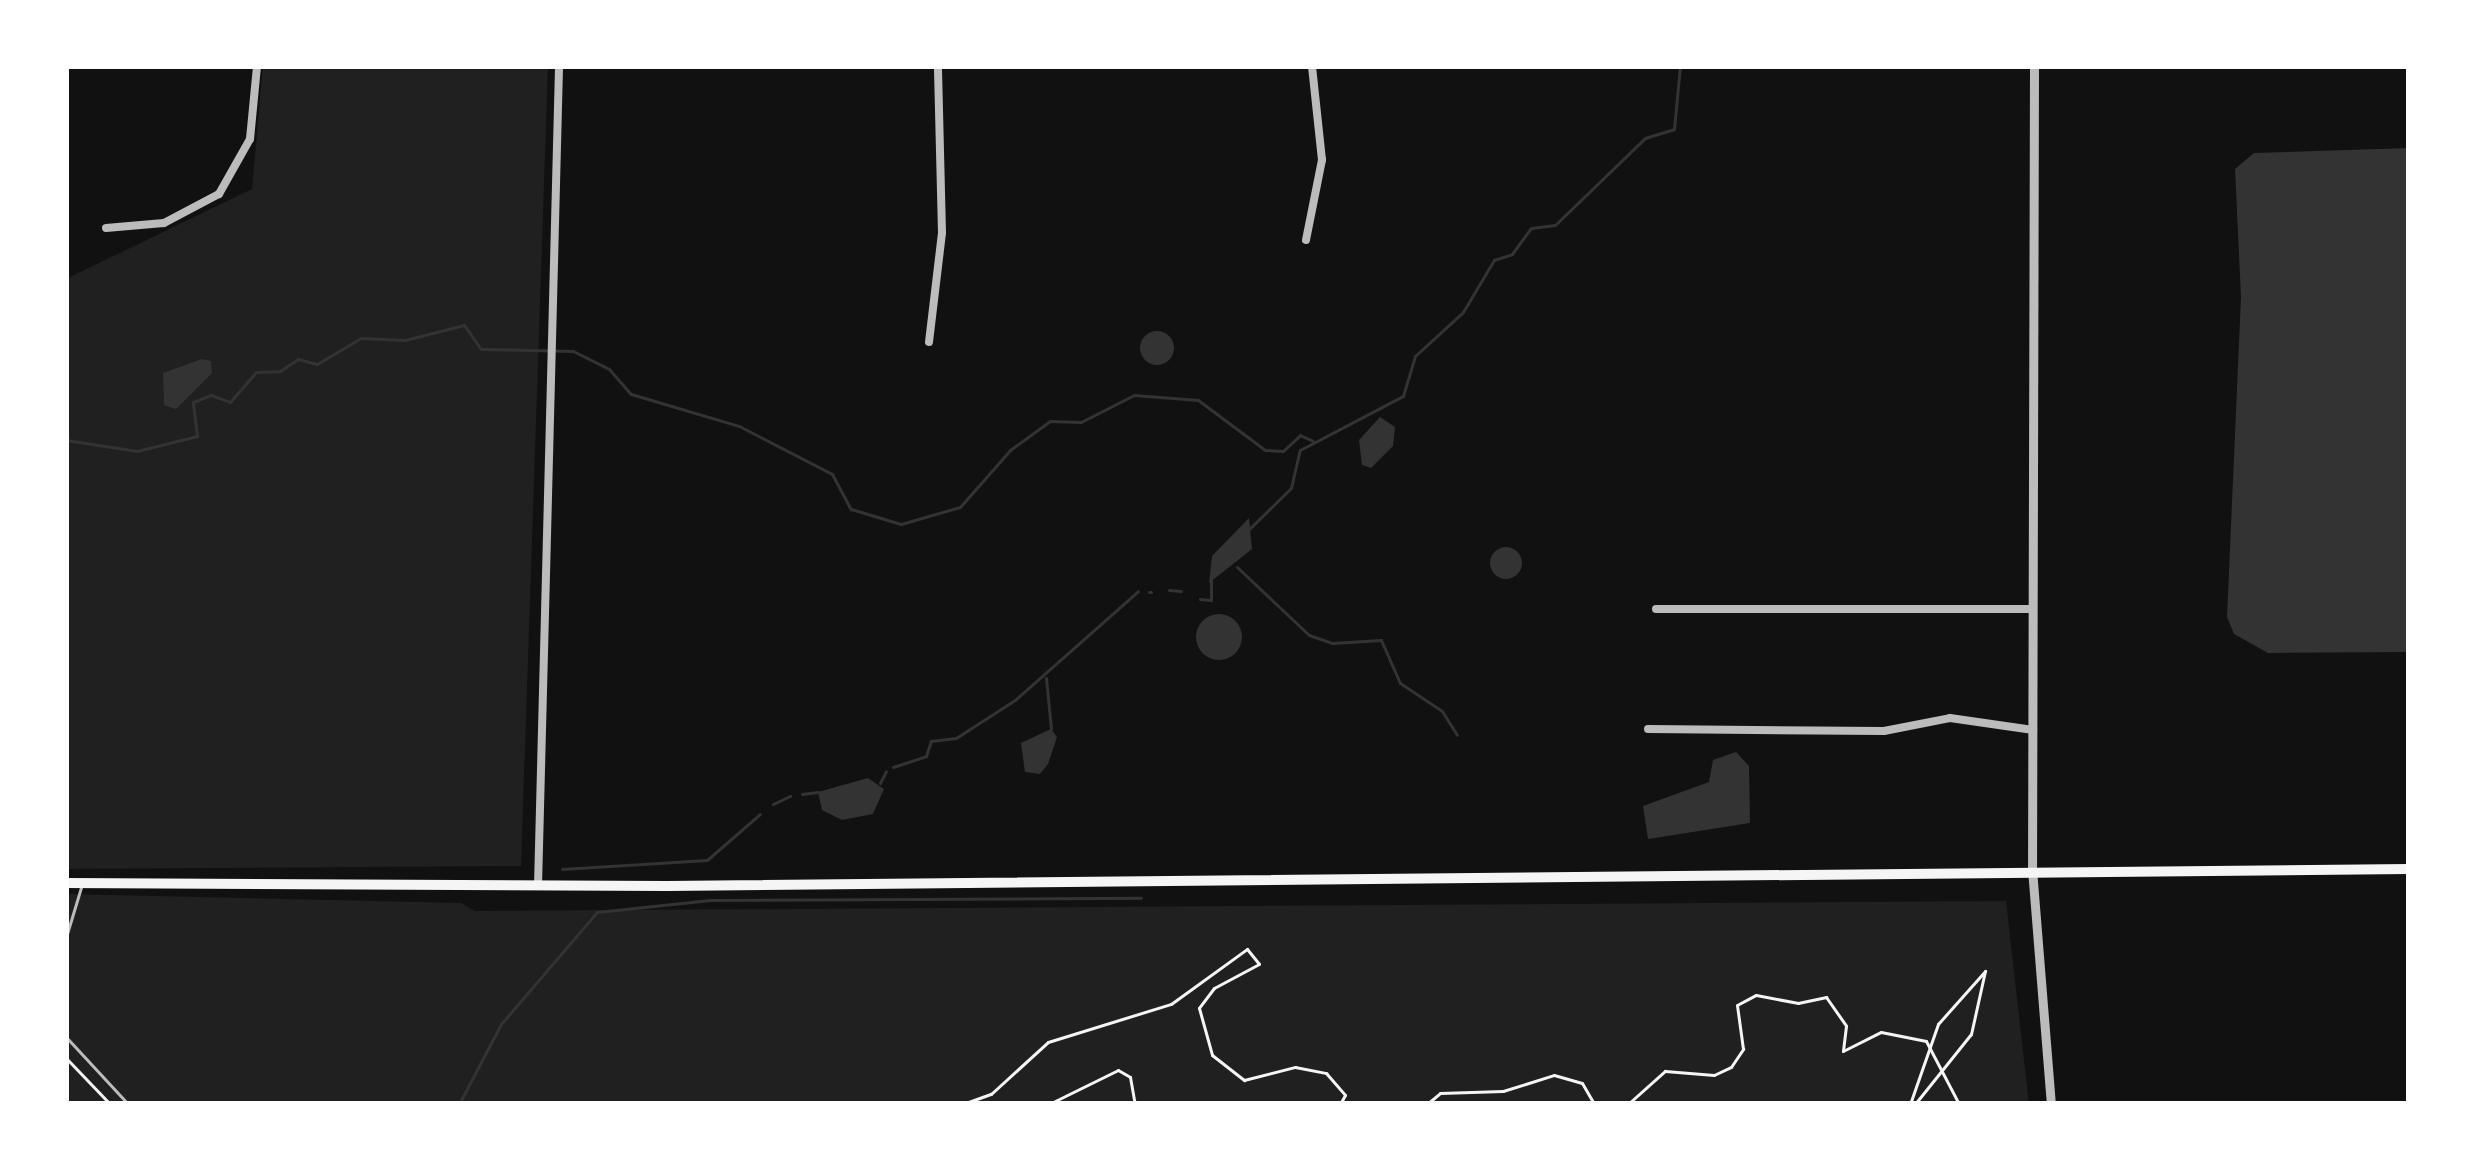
<!DOCTYPE html>
<style>
body{margin:0}
#map{position:relative;width:2475px;height:1170px;overflow:hidden;background:#111;font-family:Poppins,sans-serif}
div>[style]{position:absolute}
.green>*{inset:0;background:#202020}
.water>*{inset:0;background:#333}
.round{border-radius:50%}
.stream>*{height:3px;margin:-1.5px;padding:0 1.5px;transform-origin:1.5px;border-radius:1.5px;background:#333}
.path>*{height:3px;margin:-1.5px;padding:0 1.5px;transform-origin:1.5px;border-radius:1.5px;background:#f5f5f5}
.service>*{height:3px;margin:-1.5px;padding:0 1.5px;transform-origin:1.5px;border-radius:1.5px;background:#bcbcbc}
.minor>*{height:8px;margin:-4px;padding:0 4px;transform-origin:4px;border-radius:4px;background:#bcbcbc}
.tertiary>*{height:9px;margin:-4.5px;padding:0 4.5px;transform-origin:4.5px;border-radius:4.5px;background:#bcbcbc}
.secondary>*{height:10px;margin:-5px;padding:0 5px;transform-origin:5px;border-radius:5px;background:#f5f5f5}
span{translate:-50% -50%;white-space:nowrap;text-align:center;line-height:1.15;-webkit-text-stroke:12px #fff;paint-order:stroke}
.frame{position:absolute;inset:0;border:69px solid #fff;pointer-events:none}
</style>
<div id="map">
<div class="green">
<div style="clip-path:polygon(263px 66px,548px 66px,521px 866px,66px 869px,66px 279px,252px 189px)"></div>
<div style="clip-path:polygon(66px 894px,461px 903px,475px 911px,2006px 901px,2029px 1104px,66px 1104px)"></div>
</div>
<div class="water">
<div style="clip-path:polygon(2409px 148px,2409px 652px,2268px 653px,2234px 634px,2227px 617px,2241px 297px,2235px 169px,2254px 153px)"></div>
<div class="round" style="left:1140px;top:331px;width:34px;height:34px"></div>
<div style="clip-path:polygon(202px 359px,211px 361px,212px 373px,176px 409px,164px 405px,163px 373px)"></div>
<div style="clip-path:polygon(1380px 417px,1395px 427px,1393px 446px,1371px 468px,1362px 465px,1359px 440px)"></div>
<div style="clip-path:polygon(1249px 518px,1252px 549px,1209px 583px,1212px 556px)"></div>
<div class="round" style="left:1490px;top:547px;width:32px;height:32px"></div>
<div class="round" style="left:1196px;top:614px;width:46px;height:46px"></div>
<div style="clip-path:polygon(1051px 729px,1057px 737px,1048px 764px,1040px 774px,1025px 772px,1021px 743px)"></div>
<div style="clip-path:polygon(1736px 752px,1749px 766px,1750px 823px,1648px 839px,1643px 806px,1709px 782px,1713px 760px)"></div>
<div style="clip-path:polygon(868px 778px,884px 789px,873px 814px,842px 820px,822px 810px,818px 792px)"></div>
</div>
<div class="stream">
<div style="left:66px;top:440px;width:72px;rotate:8.8deg"></div>
<div style="left:137px;top:451px;width:62px;rotate:-14deg"></div>
<div style="left:197px;top:436px;width:34px;rotate:-97deg"></div>
<div style="left:193px;top:402px;width:19px;rotate:-21deg"></div>
<div style="left:211px;top:395px;width:20px;rotate:20deg"></div>
<div style="left:230px;top:402px;width:40px;rotate:-49deg"></div>
<div style="left:256px;top:372px;width:24px;rotate:-2deg"></div>
<div style="left:280px;top:371px;width:22px;rotate:-34deg"></div>
<div style="left:298px;top:359px;width:20px;rotate:15deg"></div>
<div style="left:317px;top:364px;width:51px;rotate:-30.6deg"></div>
<div style="left:361px;top:338px;width:44px;rotate:2.6deg"></div>
<div style="left:405px;top:340px;width:61px;rotate:-14.3deg"></div>
<div style="left:464px;top:325px;width:29px;rotate:55deg"></div>
<div style="left:481px;top:349px;width:92px;rotate:1.2deg"></div>
<div style="left:573px;top:351px;width:40px;rotate:26.6deg"></div>
<div style="left:609px;top:369px;width:33px;rotate:49deg"></div>
<div style="left:631px;top:394px;width:113px;rotate:16.5deg"></div>
<div style="left:739px;top:426px;width:105px;rotate:27.3deg"></div>
<div style="left:832px;top:474px;width:40px;rotate:62deg"></div>
<div style="left:851px;top:509px;width:52px;rotate:16.7deg"></div>
<div style="left:901px;top:524px;width:61px;rotate:-16.1deg"></div>
<div style="left:960px;top:507px;width:76px;rotate:-48.7deg"></div>
<div style="left:1010px;top:450px;width:49px;rotate:-35.9deg"></div>
<div style="left:1050px;top:421px;width:31px;rotate:2deg"></div>
<div style="left:1081px;top:422px;width:59px;rotate:-27deg"></div>
<div style="left:1134px;top:395px;width:64px;rotate:4.5deg"></div>
<div style="left:1198px;top:400px;width:84px;rotate:36.7deg"></div>
<div style="left:1265px;top:450px;width:18px;rotate:3deg"></div>
<div style="left:1283px;top:451px;width:23px;rotate:-43deg"></div>
<div style="left:1300px;top:435px;width:14px;rotate:25deg"></div>
<div style="left:1249px;top:529px;width:59px;rotate:-44.3deg"></div>
<div style="left:1291px;top:488px;width:39px;rotate:-77deg"></div>
<div style="left:1300px;top:450px;width:116px;rotate:-27.7deg"></div>
<div style="left:1403px;top:396px;width:42px;rotate:-73.3deg"></div>
<div style="left:1415px;top:356px;width:65px;rotate:-42.5deg"></div>
<div style="left:1463px;top:312px;width:61px;rotate:-59.2deg"></div>
<div style="left:1494px;top:260px;width:19px;rotate:-18deg"></div>
<div style="left:1512px;top:254px;width:32px;rotate:-54deg"></div>
<div style="left:1531px;top:228px;width:24px;rotate:-7deg"></div>
<div style="left:1555px;top:225px;width:125px;rotate:-44deg"></div>
<div style="left:1645px;top:138px;width:30px;rotate:-17deg"></div>
<div style="left:1674px;top:129px;width:63px;rotate:-84.6deg"></div>
<div style="left:1237px;top:567px;width:99px;rotate:43.4deg"></div>
<div style="left:1309px;top:635px;width:24px;rotate:19deg"></div>
<div style="left:1332px;top:643px;width:49px;rotate:-3.5deg"></div>
<div style="left:1381px;top:640px;width:47px;rotate:66.2deg"></div>
<div style="left:1400px;top:683px;width:50px;rotate:33.7deg"></div>
<div style="left:1442px;top:711px;width:28px;rotate:58deg"></div>
<div style="left:1169px;top:590px;width:12px;rotate:5deg"></div>
<div style="left:1149px;top:592px;width:2px"></div>
<div style="left:1200px;top:599px;width:11px;rotate:5deg"></div>
<div style="left:1211px;top:600px;width:20px;rotate:-90deg"></div>
<div style="left:1046px;top:678px;width:51px;rotate:84.4deg"></div>
<div style="left:893px;top:767px;width:35px;rotate:-18deg"></div>
<div style="left:926px;top:756px;width:16px;rotate:-72deg"></div>
<div style="left:931px;top:741px;width:25px;rotate:-7deg"></div>
<div style="left:956px;top:738px;width:70px;rotate:-32.8deg"></div>
<div style="left:1015px;top:700px;width:164px;rotate:-41.5deg"></div>
<div style="left:880px;top:783px;width:13px;rotate:-63deg"></div>
<div style="left:802px;top:794px;width:16px;rotate:-7deg"></div>
<div style="left:773px;top:804px;width:19px;rotate:-25deg"></div>
<div style="left:562px;top:869px;width:145px;rotate:-3.6deg"></div>
<div style="left:707px;top:860px;width:70px;rotate:-41deg"></div>
<div style="left:459px;top:1104px;width:90px;rotate:-62.3deg"></div>
<div style="left:501px;top:1024px;width:148px;rotate:-49.4deg"></div>
<div style="left:597px;top:912px;width:114px;rotate:-6.1deg"></div>
<div style="left:710px;top:900px;width:431px;rotate:-0.3deg"></div>
</div>
<div class="path">
<div style="left:66px;top:1058px;width:64px;rotate:46.3deg"></div>
<div style="left:963px;top:1104px;width:30px;rotate:-20deg"></div>
<div style="left:991px;top:1094px;width:77px;rotate:-42.4deg"></div>
<div style="left:1048px;top:1042px;width:129px;rotate:-17.2deg"></div>
<div style="left:1171px;top:1004px;width:94px;rotate:-35.9deg"></div>
<div style="left:1247px;top:949px;width:19px;rotate:51deg"></div>
<div style="left:1259px;top:964px;width:51px;rotate:151.9deg"></div>
<div style="left:1214px;top:988px;width:25px;rotate:127deg"></div>
<div style="left:1199px;top:1008px;width:49px;rotate:74.5deg"></div>
<div style="left:1212px;top:1055px;width:41px;rotate:38deg"></div>
<div style="left:1244px;top:1080px;width:53px;rotate:-14.3deg"></div>
<div style="left:1295px;top:1067px;width:32px;rotate:11deg"></div>
<div style="left:1326px;top:1073px;width:29px;rotate:49deg"></div>
<div style="left:1345px;top:1095px;width:10px;rotate:119deg"></div>
<div style="left:1049px;top:1104px;width:77px;rotate:-26.2deg"></div>
<div style="left:1118px;top:1070px;width:14px;rotate:30deg"></div>
<div style="left:1130px;top:1077px;width:27px;rotate:80deg"></div>
<div style="left:1427px;top:1104px;width:17px;rotate:-40deg"></div>
<div style="left:1440px;top:1093px;width:63px;rotate:-1.8deg"></div>
<div style="left:1503px;top:1091px;width:53px;rotate:-17.4deg"></div>
<div style="left:1554px;top:1075px;width:29px;rotate:16deg"></div>
<div style="left:1582px;top:1083px;width:24px;rotate:60deg"></div>
<div style="left:1628px;top:1104px;width:50px;rotate:-41.7deg"></div>
<div style="left:1665px;top:1071px;width:49px;rotate:4.7deg"></div>
<div style="left:1714px;top:1075px;width:19px;rotate:-25deg"></div>
<div style="left:1731px;top:1067px;width:22px;rotate:-56deg"></div>
<div style="left:1743px;top:1049px;width:44px;rotate:-97.8deg"></div>
<div style="left:1737px;top:1005px;width:21px;rotate:-28deg"></div>
<div style="left:1756px;top:995px;width:43px;rotate:10.8deg"></div>
<div style="left:1798px;top:1003px;width:29px;rotate:-12deg"></div>
<div style="left:1826px;top:997px;width:35px;rotate:55deg"></div>
<div style="left:1846px;top:1026px;width:25px;rotate:97deg"></div>
<div style="left:1843px;top:1051px;width:42px;rotate:-26.6deg"></div>
<div style="left:1881px;top:1032px;width:46px;rotate:11.3deg"></div>
<div style="left:1926px;top:1041px;width:71px;rotate:62.4deg"></div>
<div style="left:1910px;top:1104px;width:85px;rotate:-70.7deg"></div>
<div style="left:1938px;top:1024px;width:71px;rotate:-48.4deg"></div>
<div style="left:1985px;top:971px;width:65px;rotate:102.5deg"></div>
<div style="left:1971px;top:1034px;width:90px;rotate:128.7deg"></div>
</div>
<div class="service">
<div style="left:66px;top:937px;width:55px;rotate:-73.2deg"></div>
<div style="left:66px;top:1037px;width:91px;rotate:47.2deg"></div>
</div>
<div class="minor">
<div style="left:106px;top:228px;width:58px;rotate:-4.9deg"></div>
<div style="left:164px;top:223px;width:62px;rotate:-27.8deg"></div>
<div style="left:219px;top:194px;width:63px;rotate:-60.6deg"></div>
<div style="left:250px;top:139px;width:73px;rotate:-84.5deg"></div>
<div style="left:1306px;top:240px;width:82px;rotate:-78.7deg"></div>
<div style="left:1322px;top:160px;width:95px;rotate:-96.1deg"></div>
<div style="left:929px;top:342px;width:110px;rotate:-83.2deg"></div>
<div style="left:942px;top:233px;width:167px;rotate:-91.4deg"></div>
<div style="left:1656px;top:609px;width:377px"></div>
<div style="left:1648px;top:729px;width:236px;rotate:0.5deg"></div>
<div style="left:1884px;top:731px;width:67px;rotate:-11.1deg"></div>
<div style="left:1950px;top:718px;width:84px;rotate:8.2deg"></div>
<div style="left:538px;top:886px;width:820px;rotate:-88.53deg"></div>
</div>
<div class="tertiary">
<div style="left:2034px;top:66px;width:803px;rotate:90.14deg"></div>
<div style="left:2032px;top:869px;width:236px;rotate:85.4deg"></div>
</div>
<div class="secondary">
<div style="left:66px;top:883px;width:601px;rotate:0.29deg"></div>
<div style="left:667px;top:886px;width:1742px;rotate:-0.56deg"></div>
</div>
<div class="frame"></div>
</div>
